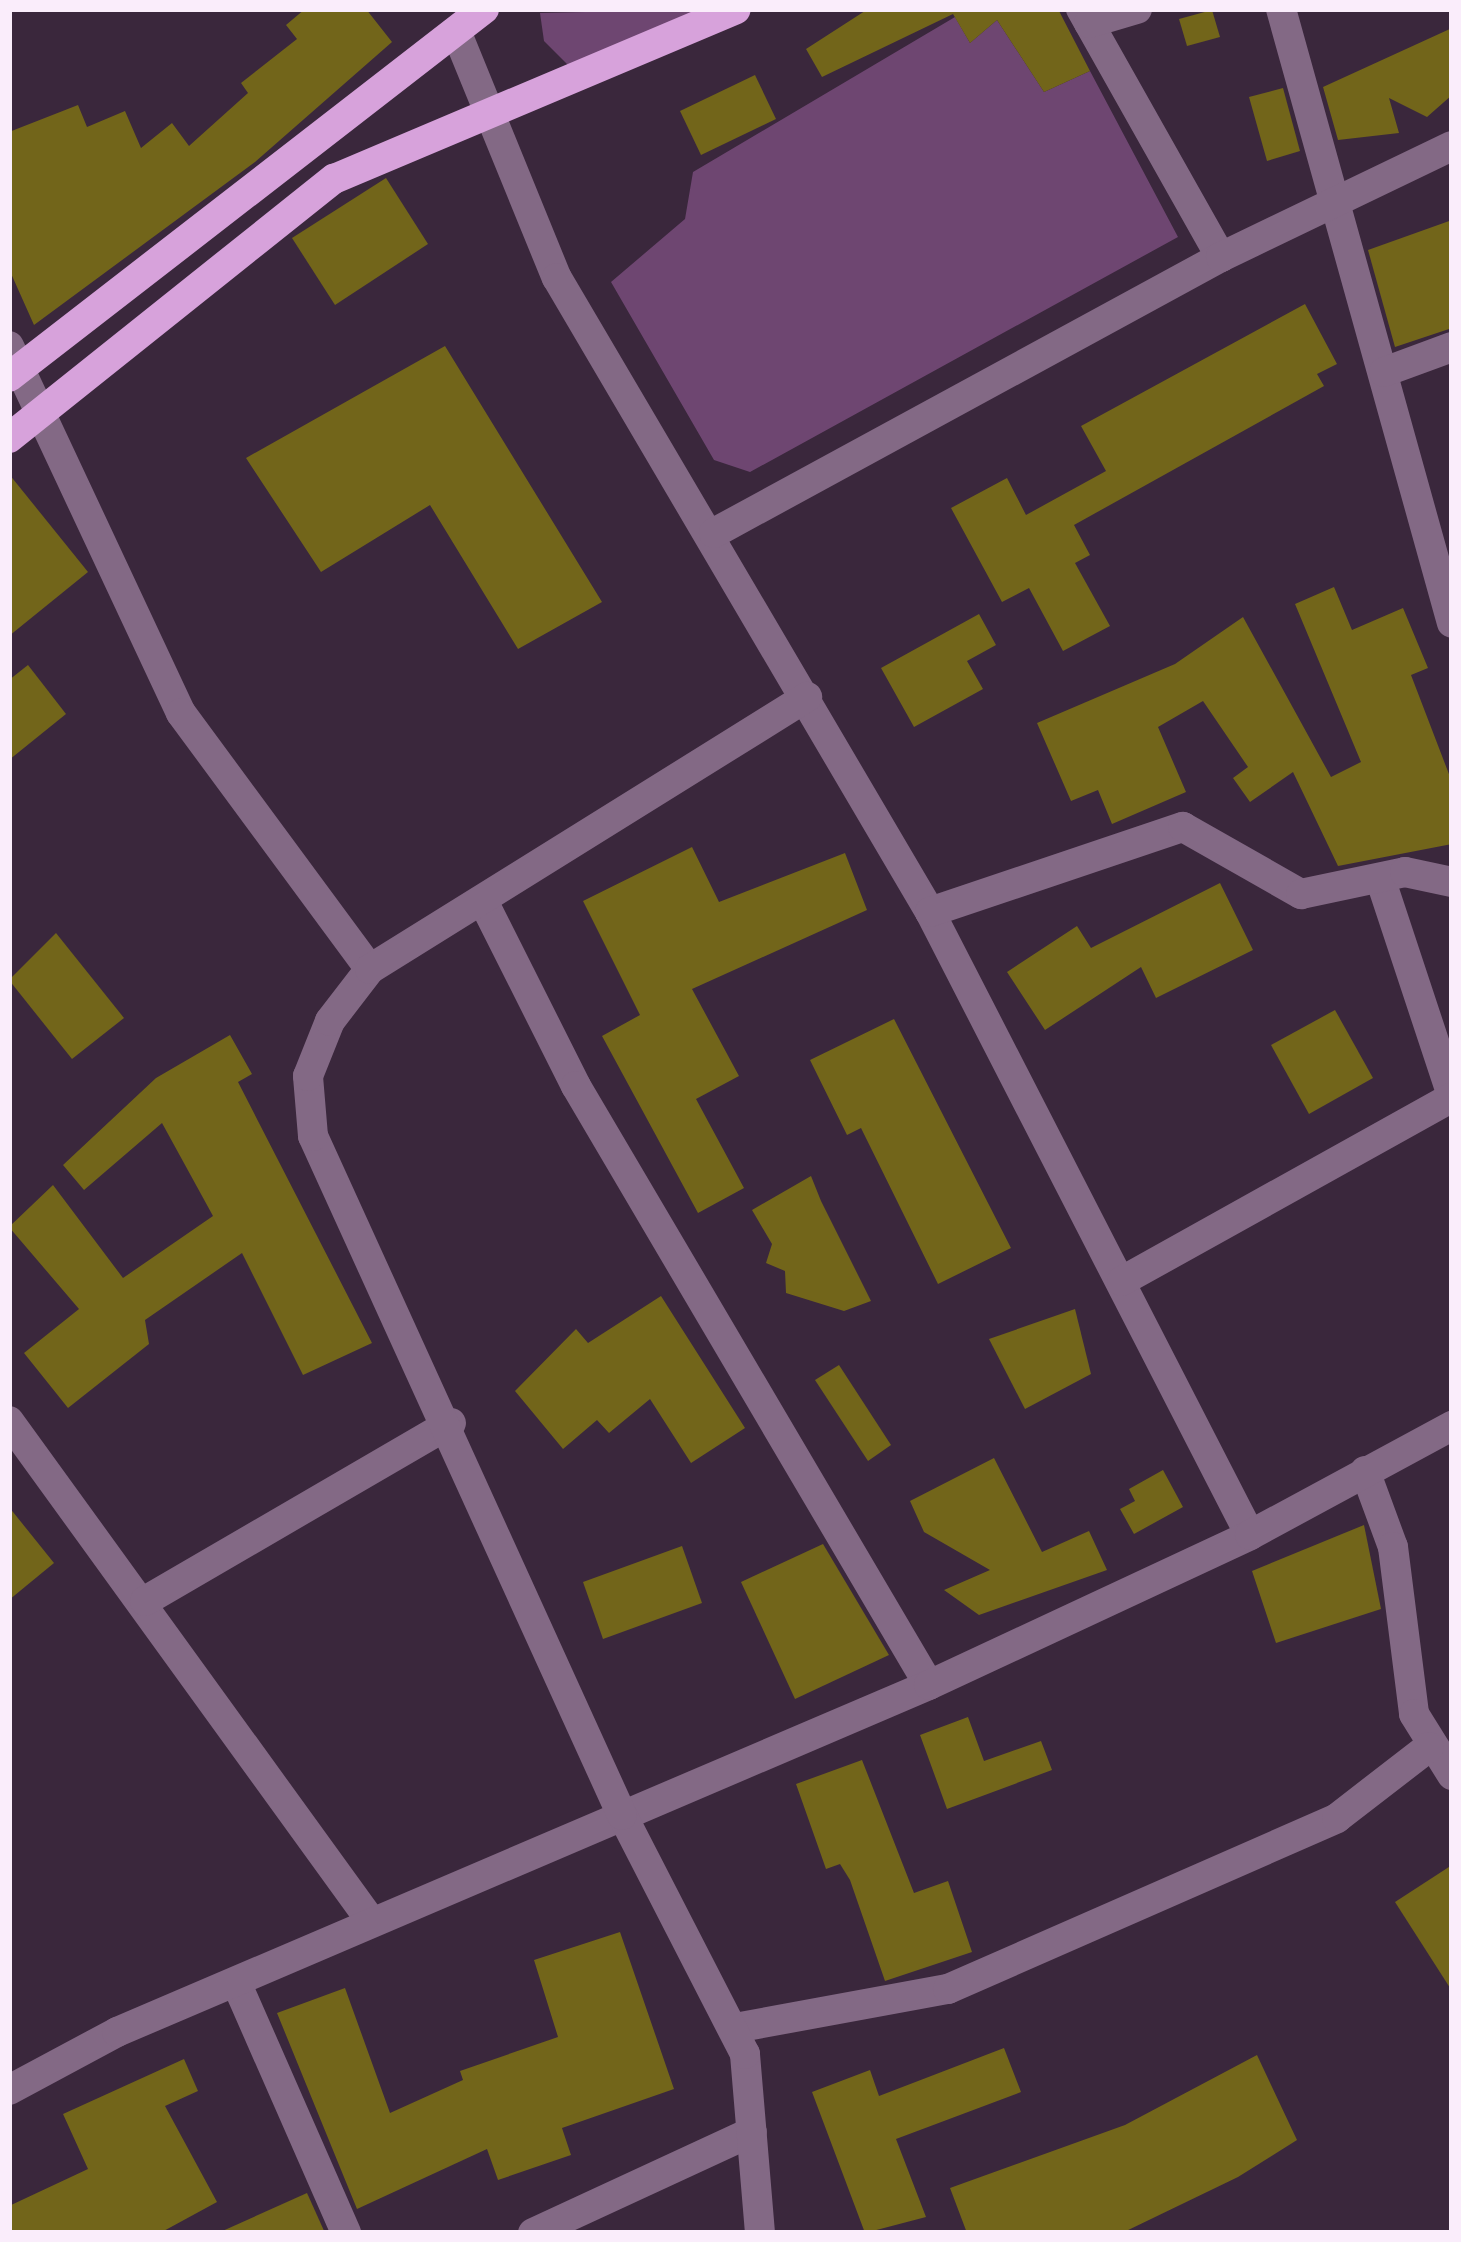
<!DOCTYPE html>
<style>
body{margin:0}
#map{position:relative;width:1461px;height:2242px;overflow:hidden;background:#3a273c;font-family:"Noto Sans",sans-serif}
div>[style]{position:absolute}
.green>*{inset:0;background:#6e4671}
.building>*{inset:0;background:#72651a}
.minor>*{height:30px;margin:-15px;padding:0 15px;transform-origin:15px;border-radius:15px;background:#836985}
.major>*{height:30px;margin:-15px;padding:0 15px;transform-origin:15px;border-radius:15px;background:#d7a2db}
span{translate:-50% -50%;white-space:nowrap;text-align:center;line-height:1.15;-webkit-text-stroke:10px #301d32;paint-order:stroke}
.frame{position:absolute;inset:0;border:12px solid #faedfb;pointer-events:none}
</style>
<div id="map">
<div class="green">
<div style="clip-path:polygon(719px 9px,570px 67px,544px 41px,540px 13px)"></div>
<div style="clip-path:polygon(955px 17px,970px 43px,997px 20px,1044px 92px,1090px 71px,1178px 237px,750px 472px,714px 460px,611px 282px,685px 219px,693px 172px)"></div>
</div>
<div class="building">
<div style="clip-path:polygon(305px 9px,366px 9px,392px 42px,255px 162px,34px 325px,9px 269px,9px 132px,78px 105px,87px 127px,125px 111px,141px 148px,172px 123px,189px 146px,248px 93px,241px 83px,297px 39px,286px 25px)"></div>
<div style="clip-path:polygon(868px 9px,1058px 9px,1090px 71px,1044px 92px,997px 20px,970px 43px,953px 14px,822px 77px,806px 49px)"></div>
<div style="clip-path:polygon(1212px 10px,1220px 37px,1187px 46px,1179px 19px)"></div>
<div style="clip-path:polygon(1452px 28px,1452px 95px,1427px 117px,1389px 98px,1399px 133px,1338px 140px,1323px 87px)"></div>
<div style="clip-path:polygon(755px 75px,776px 119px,701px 155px,680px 111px)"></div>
<div style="clip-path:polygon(1283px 88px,1300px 151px,1267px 161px,1249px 97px)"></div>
<div style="clip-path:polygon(386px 178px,428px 244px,335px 305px,292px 238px)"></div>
<div style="clip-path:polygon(1452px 220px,1452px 328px,1395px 347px,1368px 250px)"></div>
<div style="clip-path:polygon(1305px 304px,1337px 364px,1317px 374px,1324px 386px,1074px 525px,1090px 555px,1075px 563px,1110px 626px,1063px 651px,1029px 588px,1002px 602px,951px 508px,1007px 478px,1026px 515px,1106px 471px,1081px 426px)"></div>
<div style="clip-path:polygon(445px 346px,602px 602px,518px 649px,430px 505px,321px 572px,246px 458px)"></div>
<div style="clip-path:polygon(9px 474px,88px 572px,9px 636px)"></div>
<div style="clip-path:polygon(1334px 587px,1352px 630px,1403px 608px,1428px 668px,1411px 675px,1452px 782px,1452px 844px,1338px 866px,1293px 772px,1250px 802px,1233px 778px,1248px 767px,1203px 701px,1158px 727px,1186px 792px,1112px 824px,1098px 790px,1071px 801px,1037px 723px,1175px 664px,1243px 617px,1331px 777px,1361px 762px,1295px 604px)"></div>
<div style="clip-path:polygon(979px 614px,996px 645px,967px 661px,983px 689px,914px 727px,881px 668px)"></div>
<div style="clip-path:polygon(28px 665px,66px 714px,9px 760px,9px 680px)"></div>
<div style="clip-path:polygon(692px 847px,719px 902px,845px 853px,867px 910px,692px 989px,739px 1076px,696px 1099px,744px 1188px,698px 1213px,602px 1036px,640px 1015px,583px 901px)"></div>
<div style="clip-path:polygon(1220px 883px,1253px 950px,1156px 998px,1141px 967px,1045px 1030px,1007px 972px,1077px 926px,1091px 948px)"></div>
<div style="clip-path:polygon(56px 933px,124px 1018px,72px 1059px,9px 980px)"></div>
<div style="clip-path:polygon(1335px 1010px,1373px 1078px,1309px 1114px,1271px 1045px)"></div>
<div style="clip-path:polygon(894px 1019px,1011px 1248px,938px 1284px,861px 1128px,847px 1135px,810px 1060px)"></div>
<div style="clip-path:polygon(230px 1035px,252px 1074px,238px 1082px,372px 1343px,303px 1375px,242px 1253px,145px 1320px,149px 1344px,68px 1408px,24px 1353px,79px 1309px,9px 1227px,53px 1185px,123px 1278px,213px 1216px,162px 1123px,84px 1190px,63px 1165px,156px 1078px)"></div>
<div style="clip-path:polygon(811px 1176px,821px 1201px,871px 1301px,844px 1311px,786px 1293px,785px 1271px,766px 1263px,772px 1244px,752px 1210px)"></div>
<div style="clip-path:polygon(661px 1296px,745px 1428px,691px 1463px,650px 1399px,609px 1433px,597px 1420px,563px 1449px,515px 1391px,576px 1329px,588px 1343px)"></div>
<div style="clip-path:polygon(1075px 1309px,1091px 1374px,1025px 1409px,989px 1339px)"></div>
<div style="clip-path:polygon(839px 1365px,891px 1445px,868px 1461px,815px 1380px)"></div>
<div style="clip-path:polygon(994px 1458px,1042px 1552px,1089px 1531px,1107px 1570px,979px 1615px,944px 1590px,990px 1570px,924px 1532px,910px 1501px)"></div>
<div style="clip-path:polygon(1163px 1470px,1183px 1507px,1134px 1534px,1120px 1509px,1135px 1501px,1129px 1489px)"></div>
<div style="clip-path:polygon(9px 1507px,54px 1563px,9px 1600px)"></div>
<div style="clip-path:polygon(1364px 1525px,1381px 1609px,1276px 1643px,1252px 1571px)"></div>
<div style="clip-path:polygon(823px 1544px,889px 1655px,795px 1699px,741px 1582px)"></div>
<div style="clip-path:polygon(682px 1546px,702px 1603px,603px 1639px,583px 1582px)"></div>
<div style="clip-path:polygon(968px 1717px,984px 1761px,1041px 1741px,1052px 1770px,947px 1809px,920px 1735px)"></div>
<div style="clip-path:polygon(862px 1760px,914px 1893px,948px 1881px,972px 1952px,885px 1981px,850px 1880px,840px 1864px,826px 1869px,796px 1784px)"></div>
<div style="clip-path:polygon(1452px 1865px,1452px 1991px,1395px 1902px)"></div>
<div style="clip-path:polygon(620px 1932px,674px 2089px,562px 2128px,571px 2155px,498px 2180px,487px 2149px,357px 2209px,277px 2013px,345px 1988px,390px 2113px,463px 2080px,460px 2071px,558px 2037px,534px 1960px)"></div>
<div style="clip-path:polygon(1004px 2048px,1021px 2092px,896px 2139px,926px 2217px,865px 2233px,812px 2092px,870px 2070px,879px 2096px)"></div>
<div style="clip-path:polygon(1257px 2055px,1297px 2140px,1238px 2177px,1122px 2233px,967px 2233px,950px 2188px,1125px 2125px)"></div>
<div style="clip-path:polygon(184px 2059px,198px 2091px,165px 2106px,217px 2202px,160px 2233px,9px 2233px,9px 2206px,88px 2169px,63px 2114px)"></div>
<div style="clip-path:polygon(307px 2193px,325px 2233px,218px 2233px)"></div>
</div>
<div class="minor">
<div style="left:1081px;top:9px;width:285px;rotate:60.6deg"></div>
<div style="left:1281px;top:9px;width:637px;rotate:74.44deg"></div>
<div style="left:1089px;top:23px;width:50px;rotate:-16.3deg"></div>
<div style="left:458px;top:36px;width:261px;rotate:67.8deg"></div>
<div style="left:557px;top:278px;width:736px;rotate:59.53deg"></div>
<div style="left:930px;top:912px;width:700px;rotate:62.81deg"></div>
<div style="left:9px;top:346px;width:405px;rotate:64.9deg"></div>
<div style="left:181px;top:713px;width:318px;rotate:53.6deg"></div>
<div style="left:1384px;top:372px;width:72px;rotate:-20.2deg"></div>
<div style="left:714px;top:533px;width:577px;rotate:-28.56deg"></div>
<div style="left:1221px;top:257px;width:256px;rotate:-25.7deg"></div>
<div style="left:1380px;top:878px;width:230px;rotate:71.7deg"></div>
<div style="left:483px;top:901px;width:207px;rotate:63.3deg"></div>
<div style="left:576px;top:1086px;width:695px;rotate:59.49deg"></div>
<div style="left:930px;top:912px;width:267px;rotate:-18.6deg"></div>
<div style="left:1183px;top:827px;width:136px;rotate:29.6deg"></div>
<div style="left:1301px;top:894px;width:106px;rotate:-11.9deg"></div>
<div style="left:1405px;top:872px;width:48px;rotate:12deg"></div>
<div style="left:1122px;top:1281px;width:378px;rotate:-29.1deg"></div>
<div style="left:9px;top:1421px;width:617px;rotate:54.1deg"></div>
<div style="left:1365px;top:1471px;width:81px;rotate:69.8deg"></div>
<div style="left:1393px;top:1547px;width:168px;rotate:82.8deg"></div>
<div style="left:1414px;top:1714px;width:72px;rotate:58.1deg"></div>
<div style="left:145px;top:1601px;width:354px;rotate:-30.2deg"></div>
<div style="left:236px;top:1982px;width:274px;rotate:66.3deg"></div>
<div style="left:735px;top:2028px;width:217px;rotate:-10.4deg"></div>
<div style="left:948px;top:1989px;width:425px;rotate:-23.7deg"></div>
<div style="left:1337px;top:1818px;width:116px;rotate:-37.7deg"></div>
<div style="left:9px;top:2090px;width:123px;rotate:-28.2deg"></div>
<div style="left:117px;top:2032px;width:883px;rotate:-23.14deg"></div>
<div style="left:929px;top:1685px;width:354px;rotate:-25deg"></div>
<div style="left:1250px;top:1535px;width:230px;rotate:-28.4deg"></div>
<div style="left:533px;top:2233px;width:241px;rotate:-24.8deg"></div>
<div style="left:760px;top:2233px;width:180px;rotate:-94.8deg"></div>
<div style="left:745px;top:2054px;width:269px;rotate:-117.2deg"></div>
<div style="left:622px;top:1815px;width:746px;rotate:-114.47deg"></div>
<div style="left:313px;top:1136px;width:60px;rotate:-94.8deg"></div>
<div style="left:308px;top:1076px;width:59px;rotate:-68.2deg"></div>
<div style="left:330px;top:1021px;width:66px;rotate:-52.4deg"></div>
<div style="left:370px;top:969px;width:515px;rotate:-31.9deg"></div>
</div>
<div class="major">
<div style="left:9px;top:377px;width:601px;rotate:-37.77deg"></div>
<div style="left:9px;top:438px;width:416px;rotate:-38.6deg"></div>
<div style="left:334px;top:179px;width:436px;rotate:-22.9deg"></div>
</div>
<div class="frame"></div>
</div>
